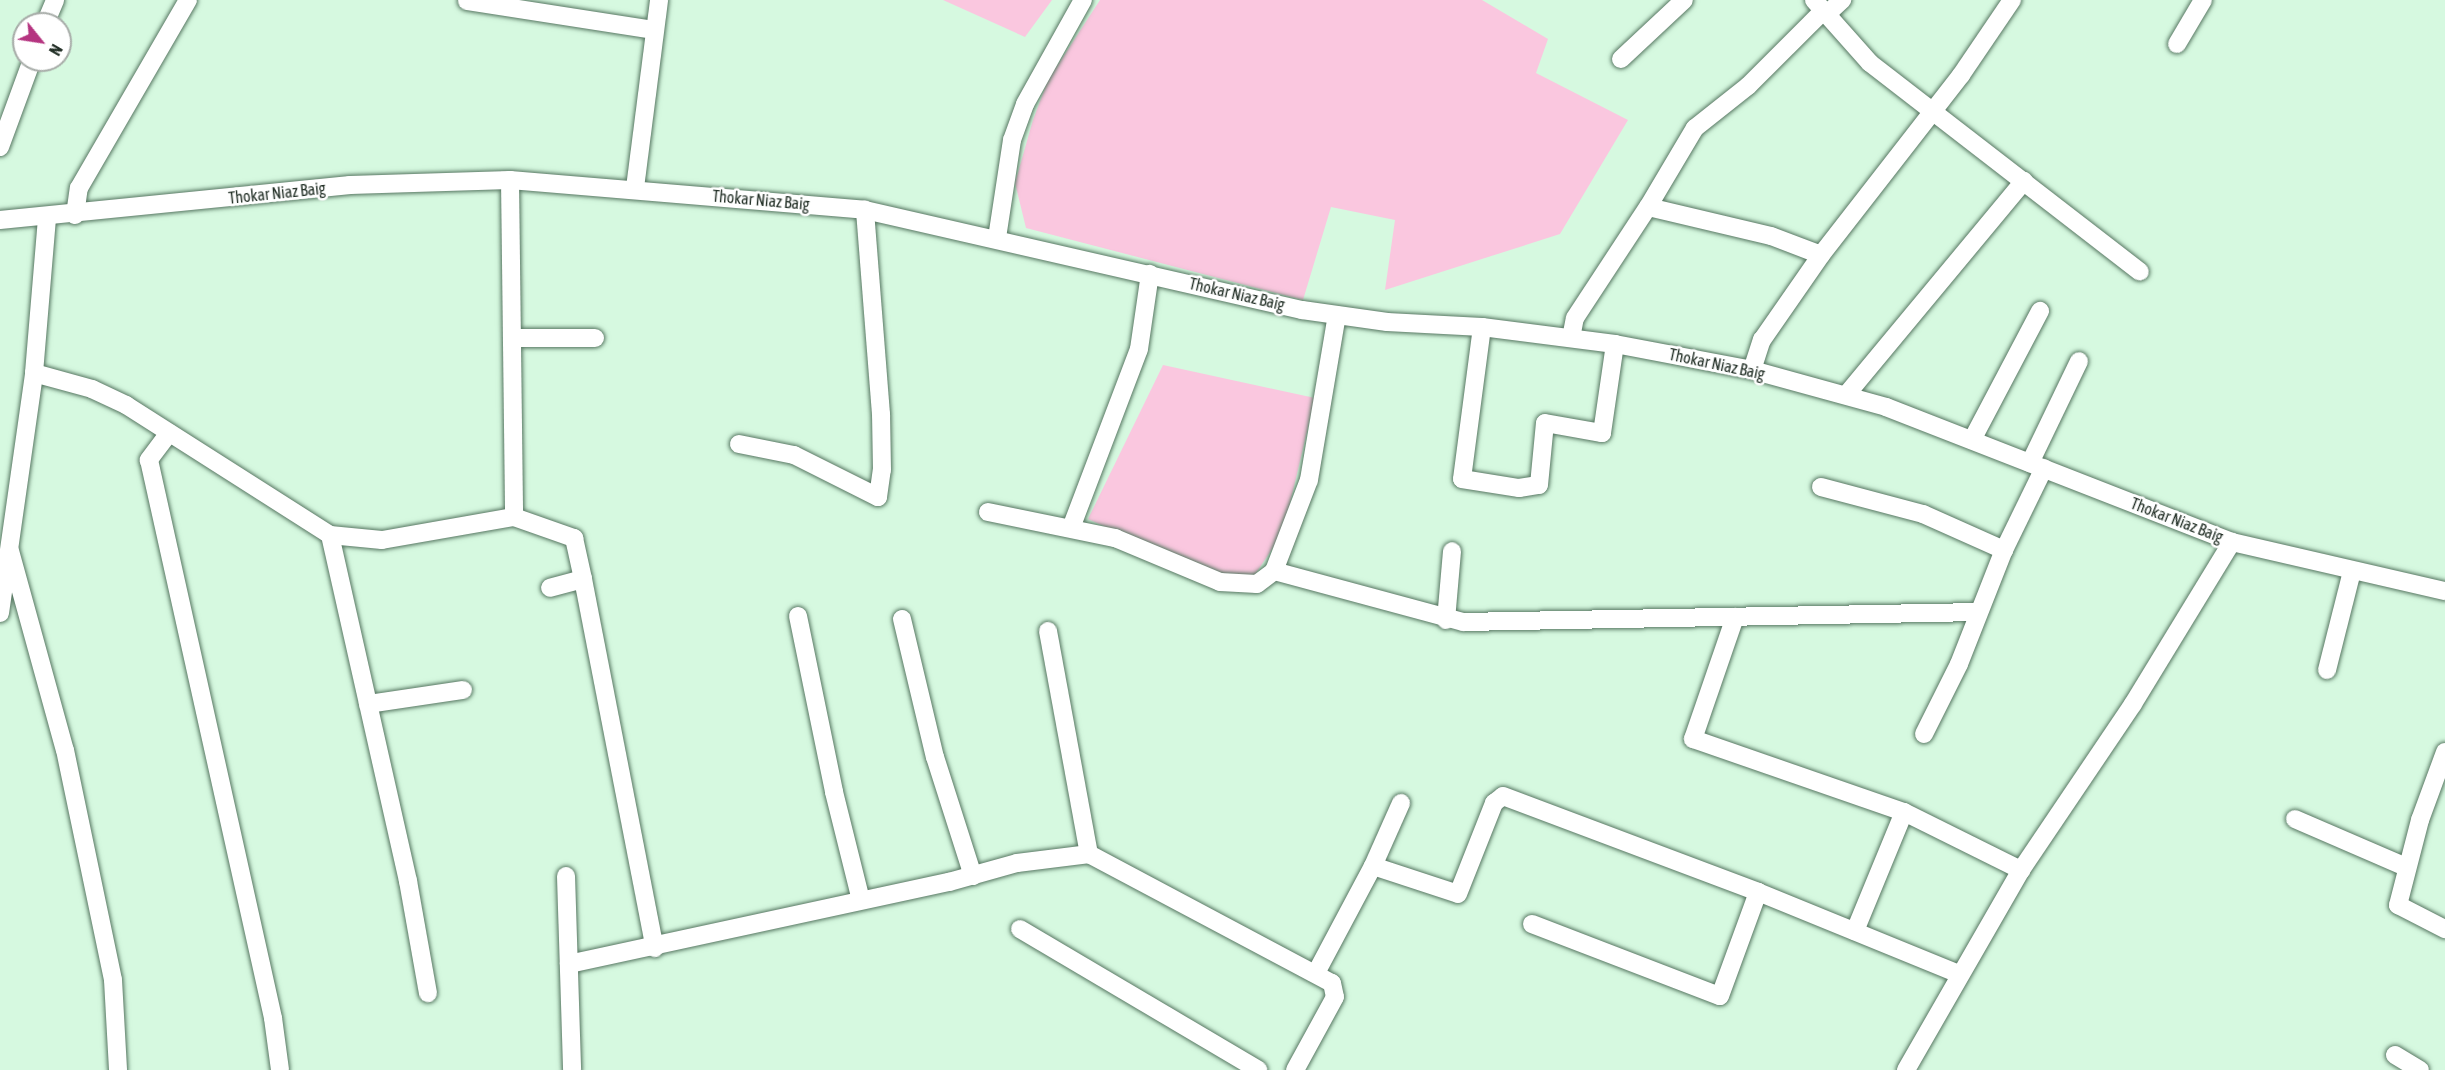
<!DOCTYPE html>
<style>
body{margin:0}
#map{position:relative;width:2445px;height:1070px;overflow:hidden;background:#d6f9e0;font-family:"Asap Condensed",sans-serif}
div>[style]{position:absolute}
.green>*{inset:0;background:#fac7df}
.roads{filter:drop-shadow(0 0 2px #577762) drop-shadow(0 0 2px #577762)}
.minor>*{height:18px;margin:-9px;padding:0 9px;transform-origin:9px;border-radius:9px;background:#fff}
span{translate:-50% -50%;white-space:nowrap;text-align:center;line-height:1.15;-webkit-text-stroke:5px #fff;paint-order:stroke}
.street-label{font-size:16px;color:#222f26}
.north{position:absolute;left:12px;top:12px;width:60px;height:60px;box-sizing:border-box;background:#fff;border:2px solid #a7aca8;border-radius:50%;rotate:120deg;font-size:16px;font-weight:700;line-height:24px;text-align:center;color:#222f26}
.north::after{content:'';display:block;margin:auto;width:21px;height:27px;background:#b53480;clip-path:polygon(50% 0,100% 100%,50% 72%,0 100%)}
</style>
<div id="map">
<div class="green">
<div style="clip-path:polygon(943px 0,1052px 0,1025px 37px)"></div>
<div style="clip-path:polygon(1100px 0,1482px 0,1548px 39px,1536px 73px,1628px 120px,1560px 234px,1385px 290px,1395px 220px,1331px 207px,1303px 300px,1026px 228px,1015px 183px,1033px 120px,1048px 80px)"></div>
<div style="clip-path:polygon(1163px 365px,1315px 398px,1283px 533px,1252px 579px,1219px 579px,1088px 519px)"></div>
</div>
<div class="roads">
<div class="minor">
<div style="left:1814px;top:0;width:84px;rotate:48.4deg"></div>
<div style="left:1870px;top:63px;width:341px;rotate:37.7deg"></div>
<div style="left:467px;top:1px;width:189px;rotate:8.8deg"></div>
<div style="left:1827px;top:14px;width:21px;rotate:-43deg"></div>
<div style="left:45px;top:24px;width:26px;rotate:-67deg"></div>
<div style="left:2177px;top:44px;width:51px;rotate:-59.4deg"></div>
<div style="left:1621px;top:59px;width:86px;rotate:-43.1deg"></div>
<div style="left:0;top:147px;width:93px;rotate:-69.8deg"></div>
<div style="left:510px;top:180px;width:337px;rotate:89.3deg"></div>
<div style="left:635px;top:188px;width:190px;rotate:-82.7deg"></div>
<div style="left:75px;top:215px;width:27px;rotate:-82deg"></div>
<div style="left:79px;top:188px;width:217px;rotate:-59.9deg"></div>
<div style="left:0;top:220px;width:352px;rotate:-5.7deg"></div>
<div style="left:350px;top:185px;width:160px;rotate:-1.8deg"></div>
<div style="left:510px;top:180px;width:356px;rotate:4.8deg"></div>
<div style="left:865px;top:210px;width:448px;rotate:12.9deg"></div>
<div style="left:1302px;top:310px;width:86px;rotate:8deg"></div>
<div style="left:1387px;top:322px;width:95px;rotate:3deg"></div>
<div style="left:1482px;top:327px;width:134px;rotate:7.3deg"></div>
<div style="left:1615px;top:344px;width:139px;rotate:10.7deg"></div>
<div style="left:1752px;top:370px;width:139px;rotate:15.4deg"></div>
<div style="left:1886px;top:407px;width:371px;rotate:21.3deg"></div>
<div style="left:2232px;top:542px;width:219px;rotate:13deg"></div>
<div style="left:997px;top:238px;width:99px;rotate:-81.3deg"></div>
<div style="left:1012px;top:140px;width:38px;rotate:-70deg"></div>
<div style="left:1025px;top:104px;width:119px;rotate:-60.9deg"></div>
<div style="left:1821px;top:255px;width:53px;rotate:-159.2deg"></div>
<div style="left:1771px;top:236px;width:126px;rotate:-166.7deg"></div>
<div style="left:1648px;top:207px;width:92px;rotate:-59.3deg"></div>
<div style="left:1695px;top:128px;width:68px;rotate:-38.4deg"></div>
<div style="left:1748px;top:86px;width:106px;rotate:-45deg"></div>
<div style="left:1482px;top:327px;width:153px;rotate:97.5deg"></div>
<div style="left:1462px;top:479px;width:58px;rotate:9deg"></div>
<div style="left:1519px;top:488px;width:20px;rotate:-9deg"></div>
<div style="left:1539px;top:485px;width:62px;rotate:-84.5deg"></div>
<div style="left:1545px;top:423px;width:58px;rotate:10deg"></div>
<div style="left:1602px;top:433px;width:90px;rotate:-81.7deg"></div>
<div style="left:513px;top:338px;width:82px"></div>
<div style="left:1571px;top:338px;width:20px;rotate:-79deg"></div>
<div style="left:1575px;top:318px;width:133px;rotate:-56.7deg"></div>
<div style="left:1752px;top:370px;width:32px;rotate:-72deg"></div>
<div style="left:1762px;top:340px;width:103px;rotate:-55.2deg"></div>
<div style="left:1821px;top:255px;width:228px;rotate:-52.1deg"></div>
<div style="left:1961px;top:75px;width:91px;rotate:-55.8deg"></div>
<div style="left:34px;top:373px;width:60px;rotate:15.4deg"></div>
<div style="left:92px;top:389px;width:38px;rotate:25deg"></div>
<div style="left:126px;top:405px;width:242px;rotate:32.5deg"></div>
<div style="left:330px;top:535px;width:52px;rotate:5.5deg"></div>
<div style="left:382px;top:540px;width:134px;rotate:-9.9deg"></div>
<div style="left:514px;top:517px;width:64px;rotate:19.3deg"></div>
<div style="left:574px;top:538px;width:42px;rotate:77.6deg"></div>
<div style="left:583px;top:579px;width:34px;rotate:165deg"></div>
<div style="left:1847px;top:394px;width:277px;rotate:-50.3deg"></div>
<div style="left:169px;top:433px;width:34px;rotate:127deg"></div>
<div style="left:149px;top:460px;width:572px;rotate:77.47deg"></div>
<div style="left:273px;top:1018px;width:52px;rotate:82.3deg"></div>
<div style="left:1972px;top:440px;width:146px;rotate:-62.2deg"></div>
<div style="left:739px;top:444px;width:56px;rotate:11.3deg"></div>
<div style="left:794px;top:455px;width:94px;rotate:26.6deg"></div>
<div style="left:878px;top:497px;width:27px;rotate:-82deg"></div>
<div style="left:882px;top:470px;width:56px;rotate:-91deg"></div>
<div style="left:881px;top:414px;width:205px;rotate:-94.5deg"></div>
<div style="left:2030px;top:463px;width:113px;rotate:-64.3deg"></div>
<div style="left:1821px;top:487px;width:106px;rotate:14.8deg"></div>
<div style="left:1923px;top:514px;width:89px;rotate:24deg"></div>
<div style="left:988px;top:512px;width:130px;rotate:11.6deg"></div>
<div style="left:1115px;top:538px;width:114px;rotate:22.7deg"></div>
<div style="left:1220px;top:582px;width:37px;rotate:3deg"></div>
<div style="left:1257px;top:584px;width:21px;rotate:-37deg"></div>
<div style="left:1274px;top:571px;width:97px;rotate:-69deg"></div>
<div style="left:1309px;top:480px;width:167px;rotate:-80.4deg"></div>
<div style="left:1071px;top:528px;width:191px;rotate:-69.2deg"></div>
<div style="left:1139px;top:349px;width:76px;rotate:-81.7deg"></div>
<div style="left:330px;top:535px;width:355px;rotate:77.3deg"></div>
<div style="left:408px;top:881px;width:114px;rotate:79.9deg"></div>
<div style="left:10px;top:551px;width:206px;rotate:74.6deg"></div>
<div style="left:65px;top:750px;width:235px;rotate:78.2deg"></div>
<div style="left:113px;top:980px;width:90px;rotate:86.8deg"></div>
<div style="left:1274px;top:571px;width:196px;rotate:15.1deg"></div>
<div style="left:1463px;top:622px;width:515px;rotate:-1.11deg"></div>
<div style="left:583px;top:579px;width:376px;rotate:79deg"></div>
<div style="left:0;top:613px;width:242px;rotate:-81.9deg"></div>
<div style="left:34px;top:373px;width:156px;rotate:-85.2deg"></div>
<div style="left:798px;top:616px;width:180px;rotate:78.4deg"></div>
<div style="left:834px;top:792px;width:111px;rotate:76deg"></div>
<div style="left:1735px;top:617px;width:129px;rotate:109deg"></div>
<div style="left:1693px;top:739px;width:223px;rotate:19.1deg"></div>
<div style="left:1904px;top:812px;width:129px;rotate:112.4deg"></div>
<div style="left:902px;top:619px;width:142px;rotate:76.6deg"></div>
<div style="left:935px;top:757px;width:125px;rotate:72.3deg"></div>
<div style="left:1446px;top:620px;width:69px;rotate:-85deg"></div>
<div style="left:1048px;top:631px;width:227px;rotate:79.6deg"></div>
<div style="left:2327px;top:670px;width:102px;rotate:-75.8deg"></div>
<div style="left:368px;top:704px;width:96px;rotate:-8.4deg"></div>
<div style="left:1924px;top:734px;width:78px;rotate:-63.4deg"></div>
<div style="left:1959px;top:664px;width:123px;rotate:-68.5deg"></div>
<div style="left:2004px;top:550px;width:91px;rotate:-64deg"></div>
<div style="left:2445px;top:752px;width:72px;rotate:110.2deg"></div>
<div style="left:2420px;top:820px;width:88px;rotate:104.5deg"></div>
<div style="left:2398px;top:905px;width:53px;rotate:27.1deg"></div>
<div style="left:1904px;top:812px;width:131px;rotate:26.4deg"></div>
<div style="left:2295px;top:819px;width:121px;rotate:23.4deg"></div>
<div style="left:1373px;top:866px;width:89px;rotate:18.2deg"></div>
<div style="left:1458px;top:894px;width:98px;rotate:-68.4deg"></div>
<div style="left:1494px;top:803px;width:11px;rotate:-38deg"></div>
<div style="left:1503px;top:796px;width:272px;rotate:20.6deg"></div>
<div style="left:1758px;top:892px;width:217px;rotate:22.2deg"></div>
<div style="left:566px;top:876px;width:194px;rotate:88.2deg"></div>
<div style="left:1532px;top:924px;width:201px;rotate:21deg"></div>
<div style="left:1720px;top:996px;width:111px;rotate:-69.9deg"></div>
<div style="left:1020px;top:929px;width:277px;rotate:30.6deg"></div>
<div style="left:569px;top:964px;width:389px;rotate:-12.2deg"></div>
<div style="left:949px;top:882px;width:71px;rotate:-15.6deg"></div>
<div style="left:1017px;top:863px;width:73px;rotate:-7.1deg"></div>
<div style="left:1089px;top:854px;width:275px;rotate:28deg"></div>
<div style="left:1332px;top:983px;width:14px;rotate:78deg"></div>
<div style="left:1335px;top:997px;width:83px;rotate:118.7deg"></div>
<div style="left:1316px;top:973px;width:121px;rotate:-62deg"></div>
<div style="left:1373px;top:866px;width:69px;rotate:-66deg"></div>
<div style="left:2395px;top:1055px;width:29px;rotate:31deg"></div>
<div style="left:1906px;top:1070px;width:231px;rotate:-60.1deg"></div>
<div style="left:2021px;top:870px;width:200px;rotate:-56deg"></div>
<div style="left:2133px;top:704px;width:190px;rotate:-58.6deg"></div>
</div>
</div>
<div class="street-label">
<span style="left:277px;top:193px;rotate:-6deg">Thokar Niaz Baig</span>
<span style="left:761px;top:200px;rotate:5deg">Thokar Niaz Baig</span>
<span style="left:1237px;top:294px;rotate:13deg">Thokar Niaz Baig</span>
<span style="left:1717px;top:364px;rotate:12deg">Thokar Niaz Baig</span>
<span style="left:2177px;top:520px;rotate:21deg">Thokar Niaz Baig</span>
</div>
<div class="north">N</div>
</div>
